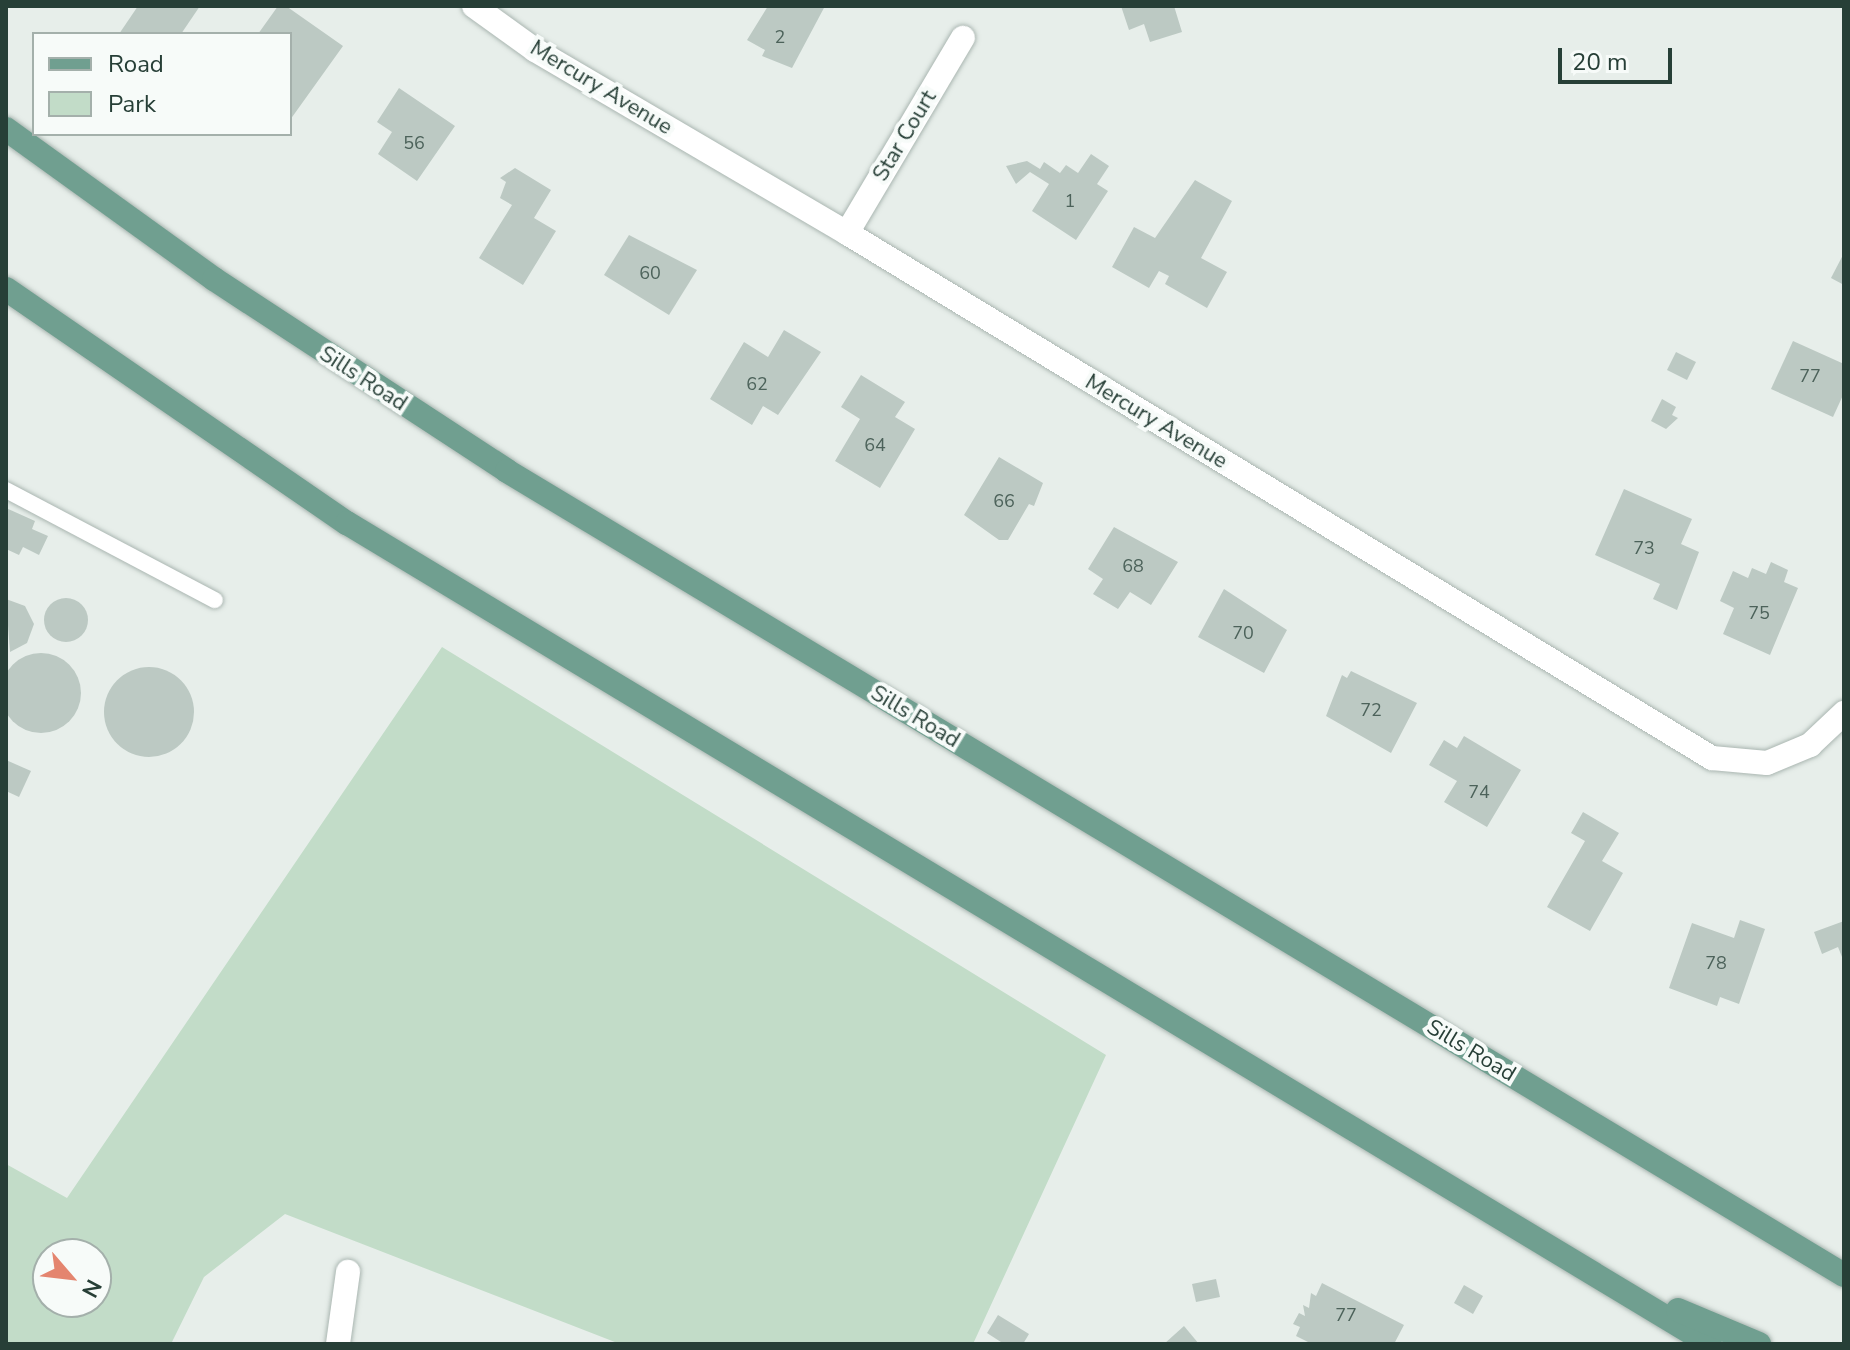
<!DOCTYPE html>
<style>
body{margin:0}
#map{position:relative;width:1850px;height:1350px;overflow:hidden;background:#e7eeea;font-family:"Nunito Sans",sans-serif}
div>[style]{position:absolute}
.green>*{inset:0;background:#c2dcc8}
.building>*{inset:0;background:#bcc9c3}
.round{border-radius:50%}
.roads{filter:drop-shadow(0 0 2px #aab6b1) drop-shadow(0 0 2px #aab6b1)}
.lane>*{height:16px;margin:-8px;padding:0 8px;transform-origin:8px;border-radius:8px;background:#fff}
.street>*{height:24px;margin:-12px;padding:0 12px;transform-origin:12px;border-radius:12px;background:#fff}
.primary>*{height:24px;margin:-12px;padding:0 12px;transform-origin:12px;border-radius:12px;background:#709f90}
span{translate:-50% -50%;white-space:nowrap;text-align:center;line-height:1.15;-webkit-text-stroke:8px #f7fbf9;paint-order:stroke}
.number-label{font-size:18px;color:#4c625a}
.number-label span{-webkit-text-stroke-width:0}
.street-label{font-size:22px;color:#273f37}
.frame{position:absolute;inset:0;border:8px solid #273f37;pointer-events:none}
.legend{position:absolute;left:32px;top:32px;width:260px;height:104px;box-sizing:border-box;background:#f7fbf9;border:2px solid #a4b0ab;margin:0;padding:10px 14px;list-style:none;font-size:24px;color:#273f37}
.legend li{display:flex;align-items:center;gap:16px;height:40px}
.legend b{width:40px;border:2px solid #a4b0ab}
.north{position:absolute;left:32px;top:1238px;width:80px;height:80px;box-sizing:border-box;background:#f7fbf9;border:2px solid #a4b0ab;border-radius:50%;rotate:118deg;font-size:22px;font-weight:700;line-height:32px;text-align:center;color:#273f37}
.north::after{content:'';display:block;margin:auto;width:28px;height:36px;background:#e4856f;clip-path:polygon(50% 0,100% 100%,50% 72%,0 100%)}
.scale{position:absolute;left:1558px;top:48px;width:114px;height:36px;box-sizing:border-box;border:4px solid #273f37;border-top:0;padding-left:10px;font-size:24px;line-height:28px;white-space:nowrap;color:#273f37;-webkit-text-stroke:6px #f7fbf9;paint-order:stroke}
</style>
<div id="map">
<div class="green">
<div style="clip-path:polygon(evenodd,442px 647px,1106px 1055px,973px 1344px,620px 1344px,285px 1214px,204px 1277px,171px 1344px,6px 1344px,6px 1164px,67px 1198px,442px 647px,48px 1254px,96px 1254px,96px 1302px,48px 1302px,48px 1254px)"></div>
</div>
<div class="building">
<div style="clip-path:polygon(138px 6px,200px 6px,181px 34px,119px 34px)"></div>
<div style="clip-path:polygon(278px 6px,286px 6px,343px 46px,290px 120px,290px 34px,258px 34px)"></div>
<div style="clip-path:polygon(768px 6px,825px 6px,792px 68px,762px 56px,765px 50px,747px 40px)"></div>
<div style="clip-path:polygon(1121px 6px,1174px 6px,1182px 32px,1150px 42px,1144px 24px,1129px 30px)"></div>
<div style="clip-path:polygon(399px 88px,455px 126px,417px 181px,378px 154px,392px 132px,377px 122px)"></div>
<div style="clip-path:polygon(1091px 154px,1109px 166px,1097px 184px,1108px 191px,1076px 240px,1032px 211px,1049px 184px,1030px 172px,1016px 184px,1006px 166px,1027px 161px,1040px 169px,1044px 162px,1060px 173px,1066px 165px,1078px 173px)"></div>
<div style="clip-path:polygon(515px 168px,551px 190px,534px 218px,556px 231px,523px 285px,479px 258px,512px 205px,500px 198px,506px 182px,500px 178px)"></div>
<div style="clip-path:polygon(1195px 180px,1232px 201px,1201px 258px,1227px 272px,1207px 308px,1165px 284px,1169px 276px,1159px 271px,1149px 288px,1112px 267px,1134px 227px,1155px 238px)"></div>
<div style="clip-path:polygon(629px 235px,697px 270px,669px 315px,604px 275px)"></div>
<div style="clip-path:polygon(1844px 253px,1844px 285px,1831px 278px)"></div>
<div style="clip-path:polygon(784px 330px,821px 352px,778px 415px,763px 406px,752px 425px,710px 399px,744px 342px,768px 357px)"></div>
<div style="clip-path:polygon(1793px 341px,1844px 364px,1844px 393px,1833px 417px,1771px 389px)"></div>
<div style="clip-path:polygon(1676px 352px,1696px 362px,1687px 380px,1667px 370px)"></div>
<div style="clip-path:polygon(861px 375px,905px 402px,895px 417px,915px 429px,880px 488px,835px 461px,860px 419px,841px 407px)"></div>
<div style="clip-path:polygon(1662px 399px,1676px 407px,1672px 415px,1678px 418px,1666px 429px,1651px 421px)"></div>
<div style="clip-path:polygon(999px 457px,1043px 483px,1034px 506px,1029px 504px,1008px 540px,999px 540px,964px 515px)"></div>
<div style="clip-path:polygon(1624px 489px,1692px 519px,1681px 544px,1699px 552px,1677px 610px,1653px 599px,1660px 584px,1595px 555px)"></div>
<div style="clip-path:polygon(6px 508px,35px 521px,32px 529px,48px 536px,39px 555px,23px 547px,19px 555px,6px 549px)"></div>
<div style="clip-path:polygon(1114px 527px,1178px 562px,1151px 605px,1130px 592px,1118px 609px,1093px 594px,1103px 579px,1088px 569px)"></div>
<div style="clip-path:polygon(1771px 562px,1788px 570px,1784px 582px,1798px 588px,1770px 655px,1723px 634px,1734px 608px,1720px 601px,1733px 571px,1748px 578px,1752px 568px,1766px 574px)"></div>
<div style="clip-path:polygon(1224px 589px,1287px 630px,1264px 673px,1198px 637px)"></div>
<div class="round" style="left:44px;top:598px;width:44px;height:44px"></div>
<div style="clip-path:polygon(6px 599px,25px 606px,34px 624px,27px 643px,10px 652px)"></div>
<div class="round" style="left:1px;top:653px;width:80px;height:80px"></div>
<div class="round" style="left:104px;top:667px;width:90px;height:90px"></div>
<div style="clip-path:polygon(1351px 671px,1417px 703px,1391px 753px,1326px 716px,1342px 675px,1347px 678px)"></div>
<div style="clip-path:polygon(1464px 736px,1521px 770px,1487px 827px,1444px 802px,1457px 781px,1429px 765px,1444px 740px,1457px 748px)"></div>
<div style="clip-path:polygon(6px 760px,31px 771px,19px 797px,6px 791px)"></div>
<div style="clip-path:polygon(1583px 812px,1619px 833px,1602px 861px,1623px 873px,1590px 931px,1547px 907px,1585px 841px,1571px 833px)"></div>
<div style="clip-path:polygon(1740px 920px,1765px 929px,1739px 1004px,1720px 997px,1717px 1006px,1669px 988px,1692px 923px,1734px 938px)"></div>
<div style="clip-path:polygon(1844px 921px,1844px 962px,1838px 947px,1822px 954px,1814px 932px)"></div>
<div style="clip-path:polygon(1216px 1279px,1220px 1297px,1196px 1302px,1192px 1284px)"></div>
<div style="clip-path:polygon(1322px 1283px,1404px 1325px,1394px 1344px,1312px 1344px,1296px 1336px,1300px 1327px,1293px 1324px,1299px 1313px,1305px 1316px,1303px 1305px,1309px 1308px,1311px 1293px,1316px 1296px)"></div>
<div style="clip-path:polygon(1464px 1285px,1483px 1296px,1473px 1314px,1454px 1303px)"></div>
<div style="clip-path:polygon(998px 1315px,1029px 1334px,1023px 1344px,1004px 1344px,987px 1333px)"></div>
<div style="clip-path:polygon(1184px 1326px,1199px 1344px,1164px 1344px)"></div>
</div>
<div class="roads">
<div class="lane">
<div style="left:6px;top:490px;width:236px;rotate:27.8deg"></div>
</div>
<div class="street">
<div style="left:474px;top:6px;width:75px;rotate:35.8deg"></div>
<div style="left:535px;top:50px;width:362px;rotate:30.4deg"></div>
<div style="left:847px;top:233px;width:1012px;rotate:31.26deg"></div>
<div style="left:1712px;top:758px;width:55px;rotate:5.2deg"></div>
<div style="left:1767px;top:763px;width:47px;rotate:-22.7deg"></div>
<div style="left:1810px;top:745px;width:47px;rotate:-43.3deg"></div>
<div style="left:847px;top:233px;width:227px;rotate:-59.3deg"></div>
<div style="left:338px;top:1344px;width:73px;rotate:-82.1deg"></div>
</div>
<div class="primary">
<div style="left:6px;top:129px;width:256px;rotate:35.8deg"></div>
<div style="left:214px;top:279px;width:350px;rotate:33.2deg"></div>
<div style="left:507px;top:471px;width:1560px;rotate:31.02deg"></div>
<div style="left:6px;top:289px;width:414px;rotate:34.5deg"></div>
<div style="left:347px;top:523px;width:1591px;rotate:31.06deg"></div>
<div style="left:1678px;top:1310px;width:88px;rotate:22.8deg"></div>
</div>
</div>
<div class="number-label">
<span style="left:780px;top:37px">2</span>
<span style="left:414px;top:143px">56</span>
<span style="left:1070px;top:201px">1</span>
<span style="left:650px;top:273px">60</span>
<span style="left:1810px;top:376px">77</span>
<span style="left:757px;top:384px">62</span>
<span style="left:875px;top:445px">64</span>
<span style="left:1004px;top:501px">66</span>
<span style="left:1644px;top:548px">73</span>
<span style="left:1133px;top:566px">68</span>
<span style="left:1759px;top:613px">75</span>
<span style="left:1243px;top:633px">70</span>
<span style="left:1371px;top:710px">72</span>
<span style="left:1479px;top:792px">74</span>
<span style="left:1716px;top:963px">78</span>
<span style="left:1346px;top:1315px">77</span>
</div>
<div class="street-label">
<span style="left:601px;top:88px;rotate:31deg">Mercury Avenue</span>
<span style="left:905px;top:136px;rotate:-59deg">Star Court</span>
<span style="left:363px;top:379px;rotate:33deg">Sills Road</span>
<span style="left:1156px;top:422px;rotate:31deg">Mercury Avenue</span>
<span style="left:915px;top:717px;rotate:31deg">Sills Road</span>
<span style="left:1471px;top:1051px;rotate:31deg">Sills Road</span>
</div>
<div class="frame"></div>
<ul class="legend">
<li><b style="height:10px;background:#709f90"></b>Road</li>
<li><b style="height:22px;background:#c2dcc8"></b>Park</li>
</ul>
<div class="north">N</div>
<div class="scale">20 m</div>
</div>
